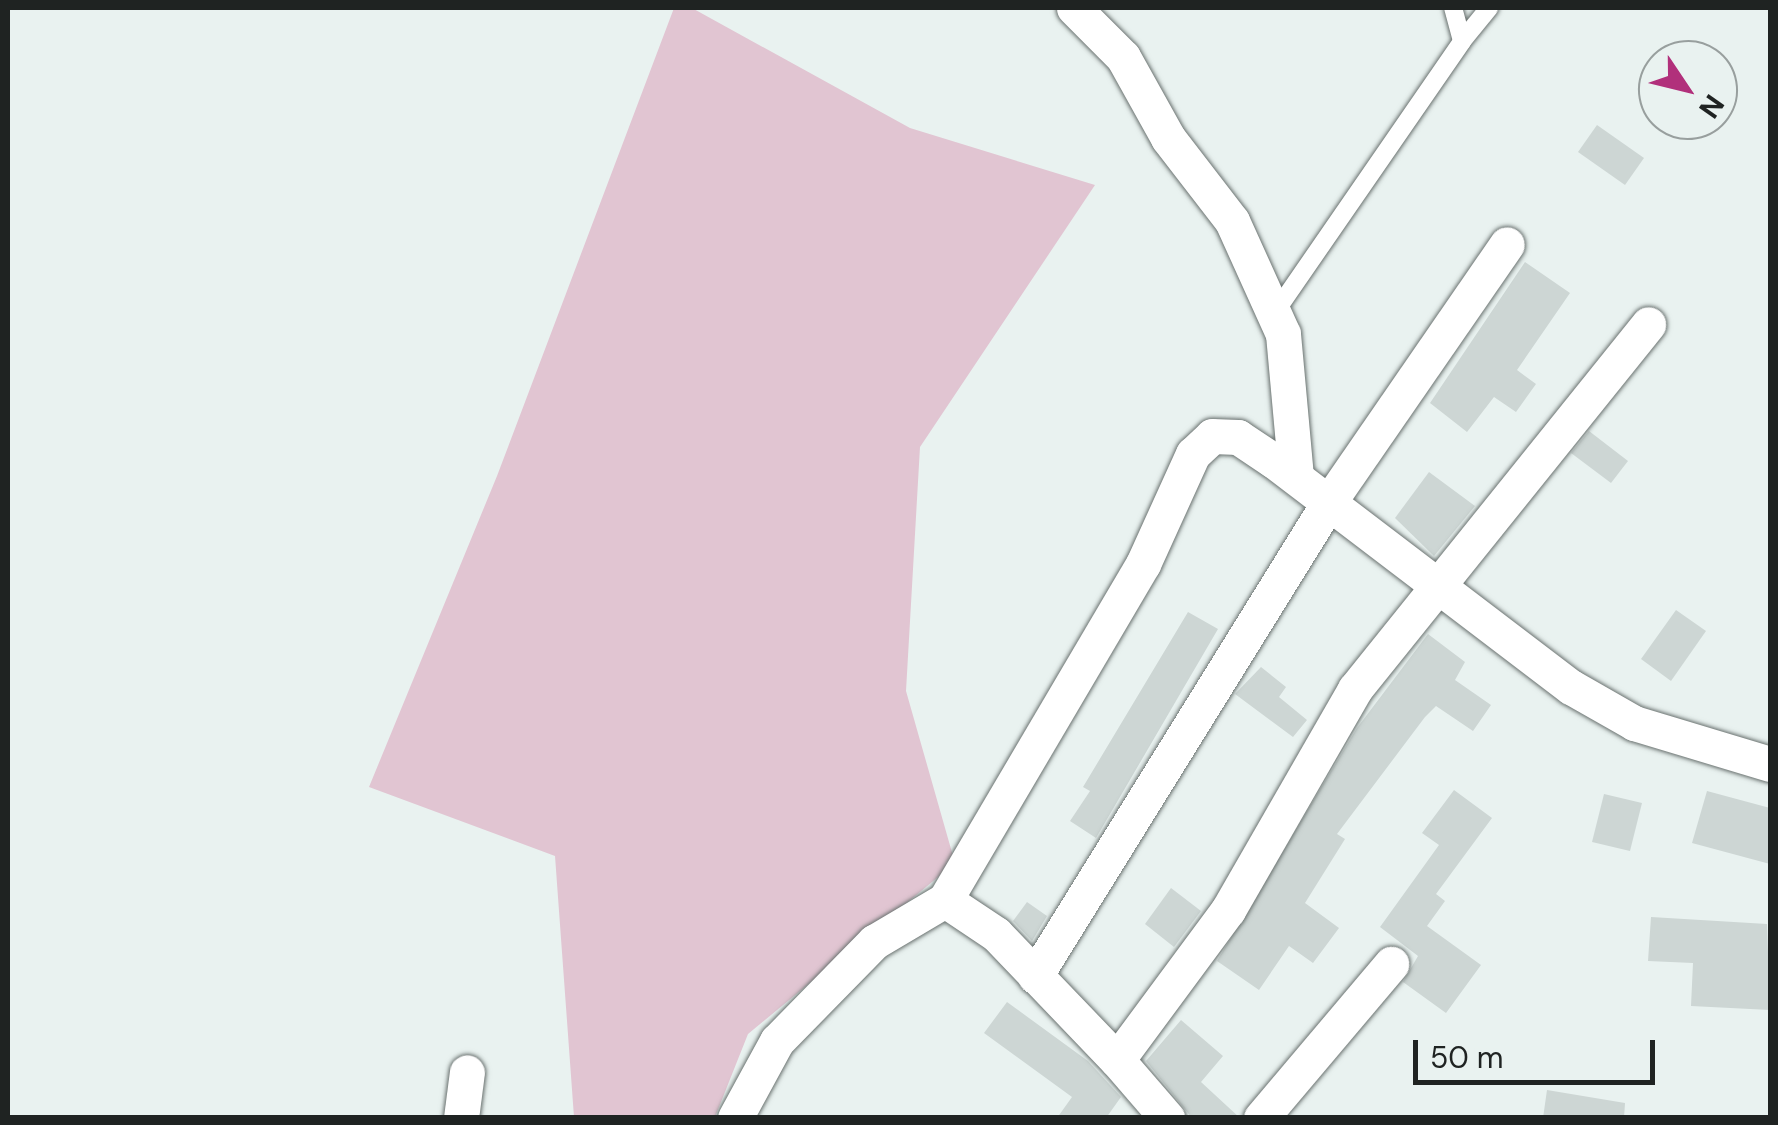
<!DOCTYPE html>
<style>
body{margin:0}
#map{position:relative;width:1778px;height:1125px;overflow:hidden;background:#e9f2f0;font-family:"DM Sans",sans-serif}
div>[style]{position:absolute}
.green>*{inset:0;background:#e1c5d2}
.building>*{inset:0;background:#cdd6d4}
.roads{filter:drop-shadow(0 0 2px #69716f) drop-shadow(0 0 2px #69716f)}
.lane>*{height:18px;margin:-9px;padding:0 9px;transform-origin:9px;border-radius:9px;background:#fff}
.street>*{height:35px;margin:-17.5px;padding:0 17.5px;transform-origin:17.5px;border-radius:17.5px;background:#fff}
span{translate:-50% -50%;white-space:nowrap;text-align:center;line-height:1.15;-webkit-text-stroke:8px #e9f2f0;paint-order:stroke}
.frame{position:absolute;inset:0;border:10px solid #1f2322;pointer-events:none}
.north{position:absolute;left:1638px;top:40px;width:100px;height:100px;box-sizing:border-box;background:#e9f2f0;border:2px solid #989f9e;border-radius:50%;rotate:125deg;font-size:28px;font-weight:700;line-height:40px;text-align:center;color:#1f2322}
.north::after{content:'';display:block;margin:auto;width:35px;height:45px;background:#b1307b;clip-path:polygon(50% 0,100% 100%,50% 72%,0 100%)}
.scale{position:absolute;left:1413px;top:1040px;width:242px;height:45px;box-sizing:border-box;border:5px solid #1f2322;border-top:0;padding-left:12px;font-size:30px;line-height:35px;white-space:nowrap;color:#1f2322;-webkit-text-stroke:8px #e9f2f0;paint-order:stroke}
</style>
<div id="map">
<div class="green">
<div style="clip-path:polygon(674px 8px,692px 8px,910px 128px,1095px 185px,920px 447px,906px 691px,955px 863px,748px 1034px,715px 1117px,574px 1117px,555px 856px,369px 787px,497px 476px)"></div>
</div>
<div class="building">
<div style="clip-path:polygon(1597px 125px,1644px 158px,1625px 185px,1578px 152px)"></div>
<div style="clip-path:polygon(1525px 262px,1570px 293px,1517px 370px,1536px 384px,1516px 412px,1494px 397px,1467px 432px,1430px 403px)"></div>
<div style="clip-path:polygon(1589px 431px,1628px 461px,1611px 483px,1571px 453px)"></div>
<div style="clip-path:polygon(1429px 472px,1475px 506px,1434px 556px,1395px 518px)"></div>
<div style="clip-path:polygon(1676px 610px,1706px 631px,1671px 681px,1641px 659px)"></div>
<div style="clip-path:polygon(1188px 612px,1218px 629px,1096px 838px,1070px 821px,1090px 791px,1083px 787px)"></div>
<div style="clip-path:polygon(1428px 634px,1465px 662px,1455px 680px,1491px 705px,1473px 731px,1436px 706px,1425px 717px,1337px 834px,1345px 839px,1305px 903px,1339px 928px,1313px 963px,1289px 946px,1259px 990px,1217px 961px,1357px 728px)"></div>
<div style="clip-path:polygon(1261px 667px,1286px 687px,1279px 697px,1307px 720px,1293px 737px,1235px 694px)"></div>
<div style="clip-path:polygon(1454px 790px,1492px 818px,1436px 894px,1445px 901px,1427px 926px,1481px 965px,1446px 1013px,1403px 982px,1418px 956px,1380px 927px,1439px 845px,1422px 833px)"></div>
<div style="clip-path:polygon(1707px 791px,1770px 808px,1770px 864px,1692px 843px)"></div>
<div style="clip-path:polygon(1604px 794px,1642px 803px,1630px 851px,1592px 842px)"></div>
<div style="clip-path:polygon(1171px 888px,1201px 911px,1174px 947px,1145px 924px)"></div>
<div style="clip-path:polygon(1027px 902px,1047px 916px,1032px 941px,1013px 921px)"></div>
<div style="clip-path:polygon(1651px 917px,1767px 924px,1770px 1010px,1691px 1006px,1693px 963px,1648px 961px)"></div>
<div style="clip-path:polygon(1007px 1002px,1088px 1061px,1121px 1097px,1106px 1118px,1057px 1118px,1072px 1097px,984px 1033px)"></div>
<div style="clip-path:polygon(1181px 1020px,1223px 1056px,1201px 1082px,1240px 1118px,1192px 1118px,1146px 1061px)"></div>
<div style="clip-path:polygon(1547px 1090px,1625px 1103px,1624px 1118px,1543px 1118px)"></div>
</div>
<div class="roads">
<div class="lane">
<div style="left:1462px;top:41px;width:43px;rotate:-50.7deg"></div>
<div style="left:1274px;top:314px;width:331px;rotate:-55.4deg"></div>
<div style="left:1462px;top:41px;width:34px;rotate:-105deg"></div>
</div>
<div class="street">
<div style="left:1074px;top:8px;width:69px;rotate:45deg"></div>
<div style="left:1123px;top:57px;width:93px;rotate:60.9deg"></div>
<div style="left:1168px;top:138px;width:105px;rotate:52.4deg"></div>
<div style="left:1232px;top:221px;width:124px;rotate:65.7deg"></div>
<div style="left:1283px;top:334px;width:143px;rotate:84.8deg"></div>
<div style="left:945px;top:900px;width:390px;rotate:-59.5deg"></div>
<div style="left:1143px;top:564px;width:121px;rotate:-65.6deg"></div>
<div style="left:1193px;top:454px;width:26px;rotate:-43deg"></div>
<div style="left:1212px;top:436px;width:26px;rotate:2deg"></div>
<div style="left:1238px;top:437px;width:43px;rotate:33.7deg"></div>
<div style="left:1274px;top:461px;width:373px;rotate:37.3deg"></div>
<div style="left:1571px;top:687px;width:73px;rotate:29.7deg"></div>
<div style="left:1634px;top:723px;width:142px;rotate:16.8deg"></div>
<div style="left:1035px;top:976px;width:558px;rotate:-58.19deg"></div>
<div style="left:1329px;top:502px;width:313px;rotate:-55.4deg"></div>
<div style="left:1117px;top:1060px;width:77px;rotate:49.2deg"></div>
<div style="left:461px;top:1118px;width:46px;rotate:-82.6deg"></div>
<div style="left:735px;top:1118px;width:88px;rotate:-61.4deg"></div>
<div style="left:777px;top:1041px;width:139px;rotate:-45.6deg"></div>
<div style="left:874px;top:942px;width:82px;rotate:-30.6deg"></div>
<div style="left:945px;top:900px;width:61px;rotate:33.7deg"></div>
<div style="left:996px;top:934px;width:175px;rotate:46.2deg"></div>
<div style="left:1117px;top:1060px;width:187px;rotate:-53.5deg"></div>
<div style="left:1228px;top:910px;width:255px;rotate:-60.1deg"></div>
<div style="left:1355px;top:689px;width:468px;rotate:-51.2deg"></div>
<div style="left:1261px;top:1118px;width:202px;rotate:-49.8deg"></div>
</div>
</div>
<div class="frame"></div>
<div class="north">N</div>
<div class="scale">50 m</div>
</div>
